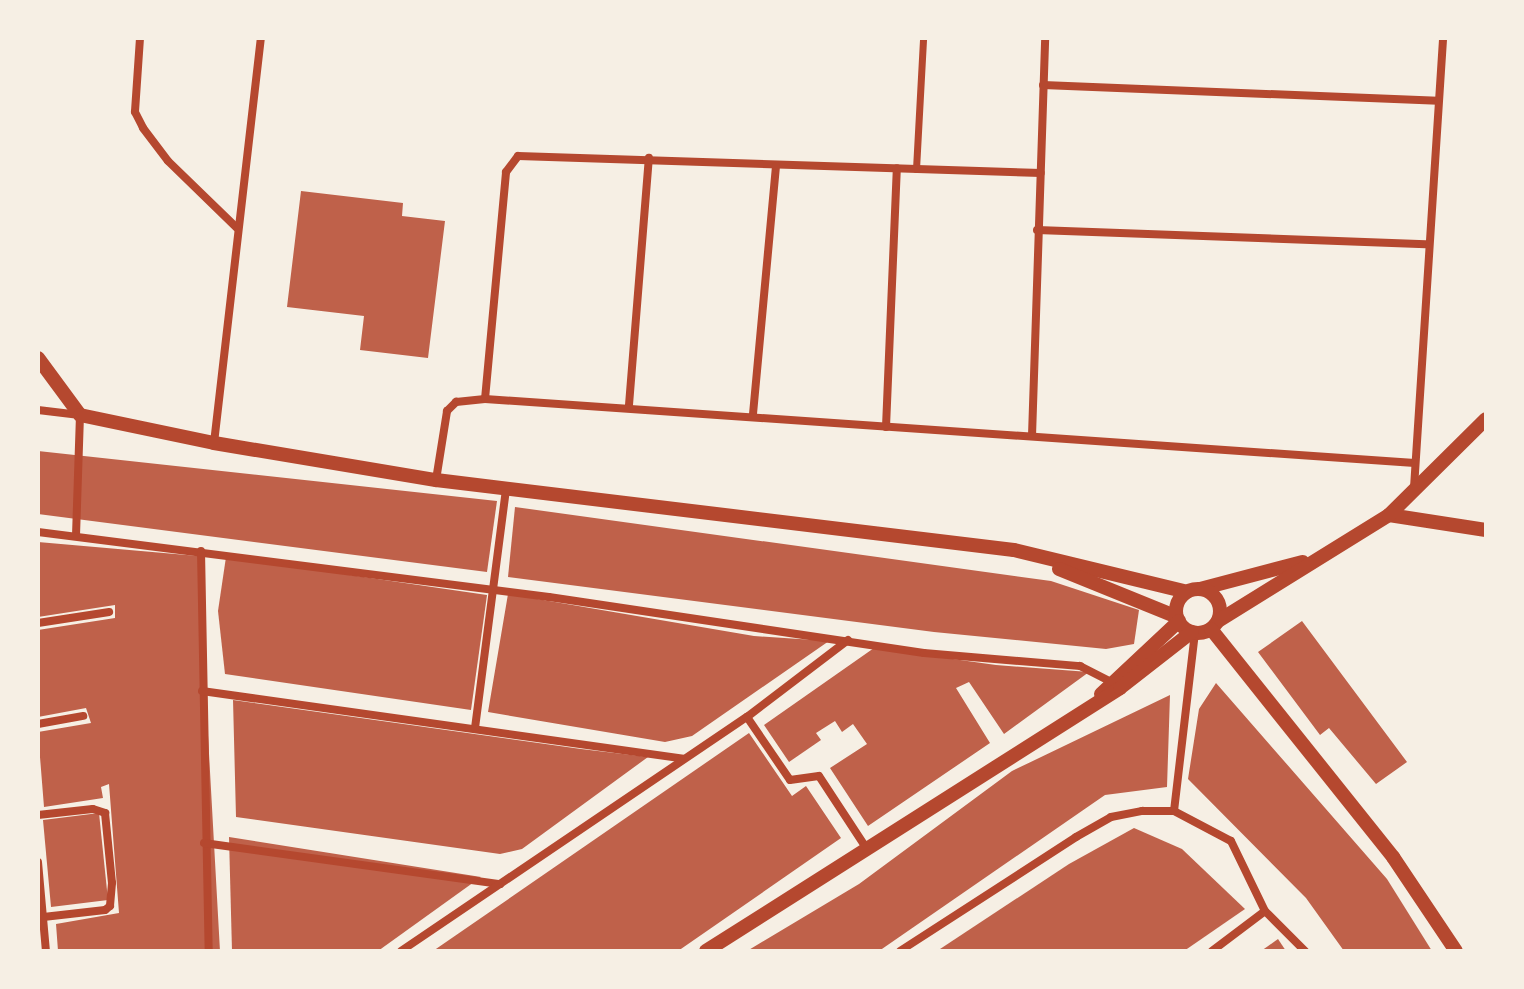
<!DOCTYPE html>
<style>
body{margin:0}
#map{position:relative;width:1524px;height:989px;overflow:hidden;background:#f6efe4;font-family:"Fira Sans",sans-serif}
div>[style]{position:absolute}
.building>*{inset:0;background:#bf614a}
.pedestrian>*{height:7px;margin:-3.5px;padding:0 3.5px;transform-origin:3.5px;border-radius:3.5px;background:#b5482f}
.minor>*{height:8px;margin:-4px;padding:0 4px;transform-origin:4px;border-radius:4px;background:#b5482f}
.tertiary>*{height:14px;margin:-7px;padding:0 7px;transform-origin:7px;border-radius:7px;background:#b5482f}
.tertiary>.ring{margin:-7px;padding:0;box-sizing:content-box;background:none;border:14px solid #b5482f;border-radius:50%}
span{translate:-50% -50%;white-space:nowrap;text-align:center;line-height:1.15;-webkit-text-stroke:8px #f6efe4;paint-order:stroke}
.frame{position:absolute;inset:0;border:40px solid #f6efe4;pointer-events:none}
</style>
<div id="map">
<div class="building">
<div style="clip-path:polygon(301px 191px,403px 203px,402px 216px,445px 221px,428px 358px,360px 350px,364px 316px,287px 307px)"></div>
<div style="clip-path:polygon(38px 451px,497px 501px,487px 572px,38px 514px)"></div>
<div style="clip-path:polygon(515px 507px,1051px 581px,1139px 610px,1134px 644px,1106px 649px,934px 632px,508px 577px)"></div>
<div style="clip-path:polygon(38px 542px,198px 556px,220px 951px,58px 951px,56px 924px,119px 913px,109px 784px,101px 787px,103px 798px,44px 807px,38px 732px,91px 723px,86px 708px,38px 717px,38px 630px,115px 618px,115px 605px,38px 617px)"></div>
<div style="clip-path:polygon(226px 557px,487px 595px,471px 710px,225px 674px,218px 611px)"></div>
<div style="clip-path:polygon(508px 594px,754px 636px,829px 641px,692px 736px,665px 742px,488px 712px)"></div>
<div style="clip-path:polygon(1302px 621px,1407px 762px,1376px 784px,1329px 728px,1320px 735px,1258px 652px)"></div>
<div style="clip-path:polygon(874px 648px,996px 665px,1089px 672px,1004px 734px,969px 682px,956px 688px,990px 743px,868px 826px,830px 768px,867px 744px,853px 724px,842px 732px,835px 721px,816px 733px,821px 740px,789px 762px,764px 725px)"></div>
<div style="clip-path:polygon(1216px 683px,1387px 879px,1432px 951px,1344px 951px,1306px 898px,1188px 779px,1199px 709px)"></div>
<div style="clip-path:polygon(1170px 695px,1167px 787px,1105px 795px,879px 951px,747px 951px,859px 884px,1012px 771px)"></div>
<div style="clip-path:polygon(233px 700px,581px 749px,648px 757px,522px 849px,500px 854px,236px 817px)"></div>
<div style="clip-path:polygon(749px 733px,792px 796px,806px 786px,841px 838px,678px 951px,433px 951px)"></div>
<div style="clip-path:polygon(99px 813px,108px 900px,51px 907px,43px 820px)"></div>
<div style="clip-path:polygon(1134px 828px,1182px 849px,1245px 909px,1184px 951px,937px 951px,1069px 864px)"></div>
<div style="clip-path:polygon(229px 837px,481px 877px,378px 951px,232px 951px)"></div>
<div style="clip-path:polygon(1278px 939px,1286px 951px,1261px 951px)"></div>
</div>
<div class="pedestrian">
<div style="left:916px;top:169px;width:131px;rotate:-86.9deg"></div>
</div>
<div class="minor">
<div style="left:140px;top:38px;width:74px;rotate:93.9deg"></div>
<div style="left:135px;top:112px;width:18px;rotate:63deg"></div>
<div style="left:143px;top:128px;width:41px;rotate:52.9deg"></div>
<div style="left:168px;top:161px;width:96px;rotate:44.2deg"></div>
<div style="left:1043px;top:85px;width:395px;rotate:2.3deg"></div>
<div style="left:1037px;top:230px;width:389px;rotate:2.1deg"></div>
<div style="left:485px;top:399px;width:228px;rotate:-84.7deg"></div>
<div style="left:506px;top:172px;width:20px;rotate:-53deg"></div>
<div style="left:518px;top:156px;width:523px;rotate:1.86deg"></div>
<div style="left:629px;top:405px;width:248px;rotate:-85.4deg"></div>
<div style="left:38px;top:410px;width:42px;rotate:6.8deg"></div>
<div style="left:80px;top:415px;width:121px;rotate:91.9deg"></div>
<div style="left:753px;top:414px;width:249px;rotate:-84.7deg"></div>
<div style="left:886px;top:427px;width:259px;rotate:-87.6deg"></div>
<div style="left:1032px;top:436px;width:398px;rotate:-88.1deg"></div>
<div style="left:214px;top:443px;width:408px;rotate:-83.4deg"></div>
<div style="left:436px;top:480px;width:70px;rotate:-80.9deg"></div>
<div style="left:447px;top:411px;width:13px;rotate:-45deg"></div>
<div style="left:456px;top:402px;width:29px;rotate:-6deg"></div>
<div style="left:485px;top:399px;width:932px;rotate:3.94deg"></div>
<div style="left:1414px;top:488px;width:451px;rotate:-86.3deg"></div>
<div style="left:38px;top:532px;width:515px;rotate:7.25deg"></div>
<div style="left:549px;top:597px;width:379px;rotate:8.5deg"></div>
<div style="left:924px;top:653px;width:157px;rotate:4.8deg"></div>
<div style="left:1080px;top:666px;width:39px;rotate:27deg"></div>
<div style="left:201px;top:551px;width:400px;rotate:88.9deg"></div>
<div style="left:38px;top:623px;width:72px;rotate:-8.8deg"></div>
<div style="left:202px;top:691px;width:486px;rotate:8deg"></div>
<div style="left:747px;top:717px;width:76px;rotate:55.7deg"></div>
<div style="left:790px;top:780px;width:29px;rotate:-8deg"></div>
<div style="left:819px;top:776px;width:84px;rotate:56.7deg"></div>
<div style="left:38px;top:724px;width:46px;rotate:-10.1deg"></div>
<div style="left:475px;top:728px;width:242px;rotate:-82.6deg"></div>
<div style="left:1174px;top:811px;width:179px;rotate:-83.3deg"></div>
<div style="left:38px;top:815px;width:55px;rotate:-6.2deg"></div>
<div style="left:93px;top:809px;width:13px;rotate:18deg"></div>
<div style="left:105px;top:813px;width:70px;rotate:84.3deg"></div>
<div style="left:112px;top:883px;width:23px;rotate:95deg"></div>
<div style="left:110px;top:906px;width:6px;rotate:141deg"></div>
<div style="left:105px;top:910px;width:62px;rotate:173.6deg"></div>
<div style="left:204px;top:843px;width:299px;rotate:7.9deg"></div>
<div style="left:38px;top:862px;width:89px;rotate:84.9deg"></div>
<div style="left:401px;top:951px;width:418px;rotate:-34.1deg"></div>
<div style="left:747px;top:717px;width:127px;rotate:-37.3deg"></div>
<div style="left:900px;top:951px;width:210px;rotate:-32.9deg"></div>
<div style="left:1076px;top:837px;width:40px;rotate:-29.7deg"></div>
<div style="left:1111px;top:817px;width:32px;rotate:-11deg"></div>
<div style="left:1142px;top:811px;width:32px"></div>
<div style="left:1174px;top:811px;width:64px;rotate:27.8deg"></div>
<div style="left:1231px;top:841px;width:78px;rotate:64.1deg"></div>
<div style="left:1265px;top:911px;width:57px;rotate:45deg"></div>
<div style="left:1212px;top:951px;width:66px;rotate:-37deg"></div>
</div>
<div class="tertiary">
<div style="left:38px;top:358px;width:71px;rotate:53.6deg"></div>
<div style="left:80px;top:415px;width:137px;rotate:11.8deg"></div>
<div style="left:214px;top:443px;width:225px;rotate:9.5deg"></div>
<div style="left:436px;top:480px;width:582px;rotate:6.91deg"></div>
<div style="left:1014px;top:550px;width:178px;rotate:13.6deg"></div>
<div style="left:1389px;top:515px;width:98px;rotate:8.8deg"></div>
<div style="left:1059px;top:569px;width:127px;rotate:22.1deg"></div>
<div style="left:1200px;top:589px;width:106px;rotate:-14.8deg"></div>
<div class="ring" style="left:1176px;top:589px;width:30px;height:30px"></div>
<div style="left:1218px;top:621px;width:201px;rotate:-31.8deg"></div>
<div style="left:1389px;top:515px;width:136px;rotate:-44.7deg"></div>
<div style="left:1211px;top:629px;width:292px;rotate:51.4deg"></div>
<div style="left:1393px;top:857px;width:113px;rotate:56.2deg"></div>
<div style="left:1101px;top:694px;width:107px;rotate:-43.1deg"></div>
<div style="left:706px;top:951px;width:490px;rotate:-32.4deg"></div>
<div style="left:1120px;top:688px;width:91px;rotate:-37.9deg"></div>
</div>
<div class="frame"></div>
</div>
